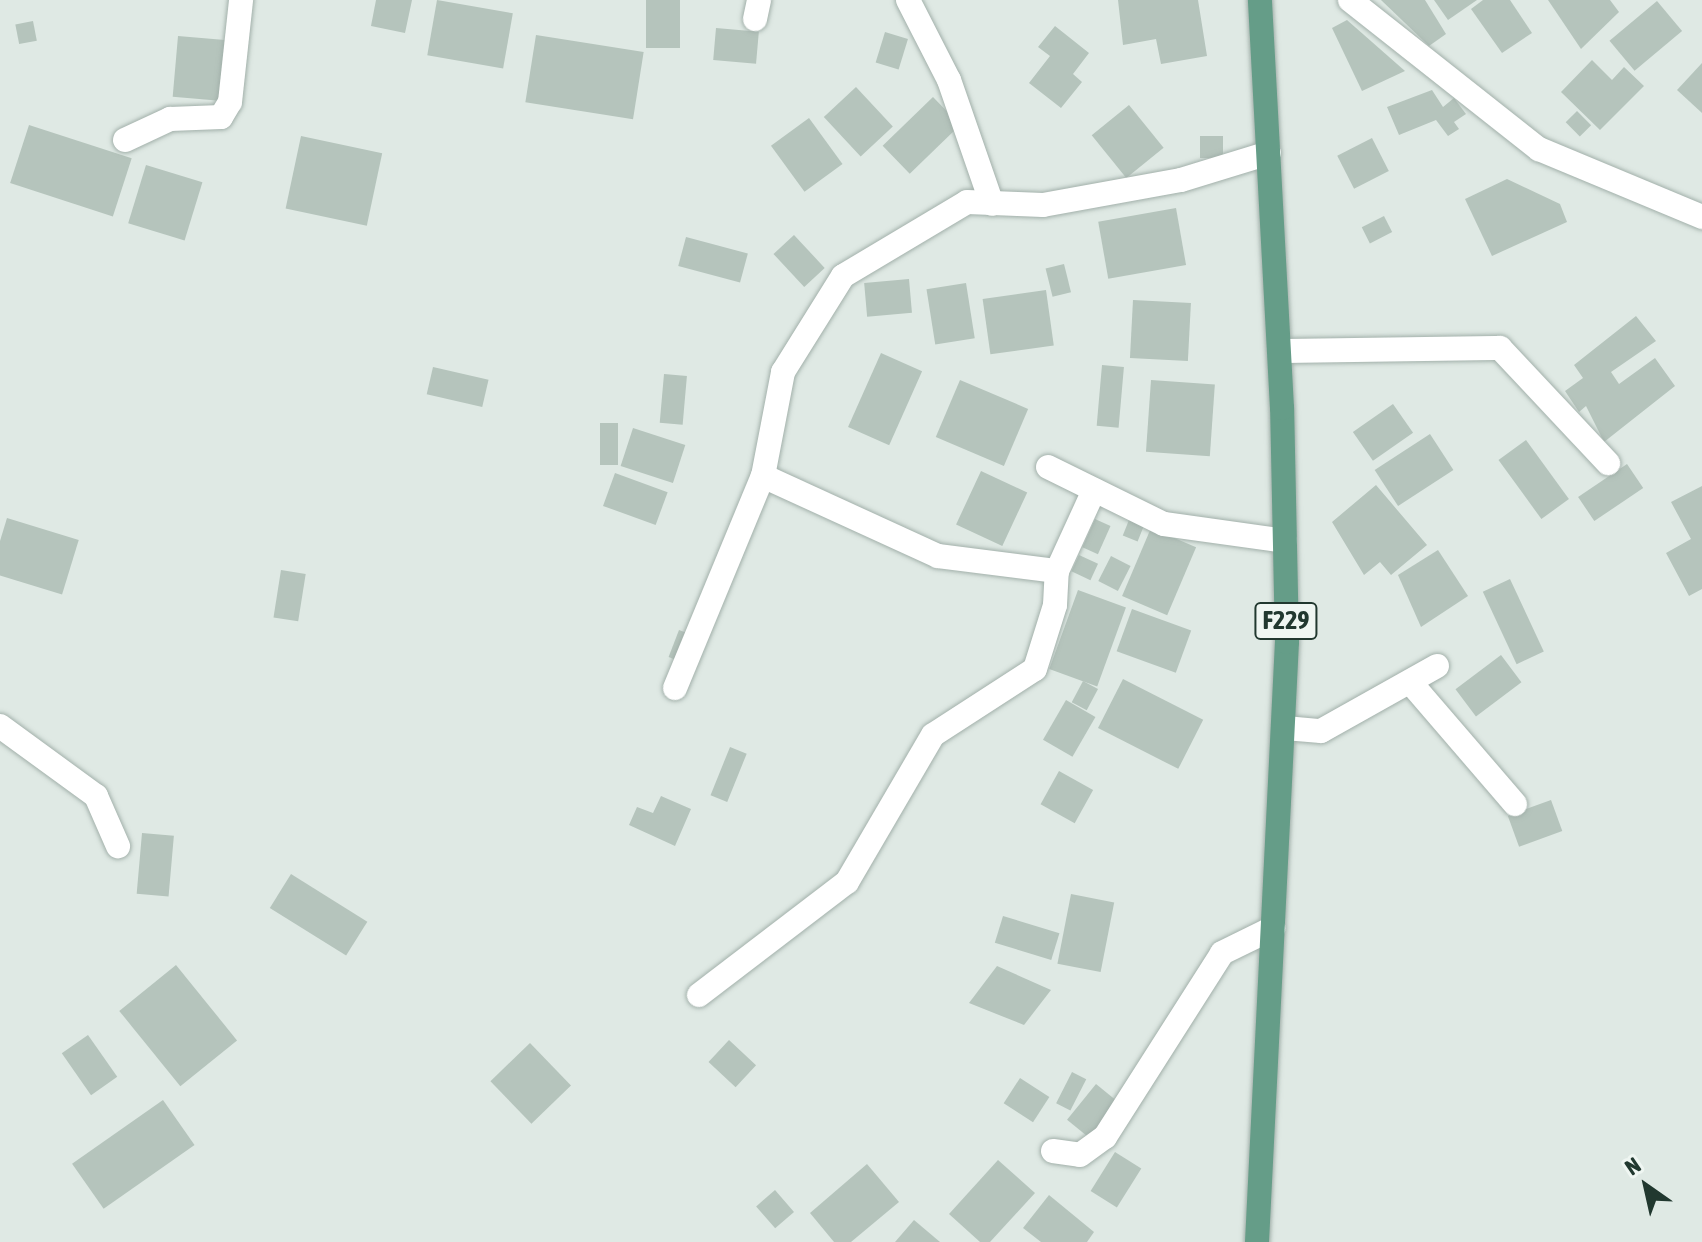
<!DOCTYPE html>
<html>
<head>
<meta charset="utf-8">
<style>
	body { margin:0 }
	#map { position:relative; width:1702px; height:1242px; overflow:hidden; background:#dfe9e4; font-family:"Asap Condensed",sans-serif }
	div>[style] { position:absolute }
	.building>* { inset:0; background:#b5c4bc; transform-origin:0 0 }
	.roads { filter:drop-shadow(0 0 2px #a2b0aa) drop-shadow(0 0 2px #a2b0aa) }
	.minor>* { height:24px; margin:-12px; padding:0 12px; transform-origin:12px; border-radius:12px; background:#fff }
	.primary>* { height:24px; margin:-12px; padding:0 12px; transform-origin:12px; border-radius:12px; background:#659d88 }
	span { translate:-50% -50%; white-space:nowrap; text-align:center; line-height:1.15; -webkit-text-stroke:8px #eff6f2; paint-order:stroke }
	.shield-label span { padding:2px 6px; background:#eff6f2; border:2px solid; border-radius:6px; -webkit-text-stroke-width:0 }
	.shield-label { font-size:26px; color:#21382f; font-weight:700 }
	.north { position:absolute; left:1606px; top:1146px; width:80px; height:80px; -webkit-text-stroke:6px #eff6f2; paint-order:stroke; rotate:326deg; font-size:22px; font-weight:700; line-height:32px; text-align:center; color:#21382f }
	.north::after { content:''; display:block; margin:auto; width:28px; height:36px; background:#21382f; clip-path:polygon(50% 0,100% 100%,50% 72%,0 100%) }
</style>
</head>
<body>
<div id="map">
	<div class="building">
		<i style="clip-path:polygon(376px 0,412px 0,405px 33px,371px 26px)"></i>
		<i style="left:437px;top:0;width:77px;height:56px;rotate:10deg"></i>
		<i style="left:646px;top:0;width:34px;height:48px"></i>
		<i style="clip-path:polygon(1118px 0,1198px 0,1207px 56px,1161px 64px,1156px 39px,1123px 45px)"></i>
		<i style="clip-path:polygon(1381px 0,1425px 0,1446px 34px,1429px 46px)"></i>
		<i style="clip-path:polygon(1434px 0,1477px 0,1448px 20px)"></i>
		<i style="clip-path:polygon(1483px 0,1510px 0,1532px 33px,1502px 53px,1471px 9px)"></i>
		<i style="clip-path:polygon(1548px 0,1610px 0,1619px 12px,1581px 49px)"></i>
		<i style="left:1657px;top:1px;width:39px;height:62px;rotate:50deg"></i>
		<i style="clip-path:polygon(1347px 20px,1405px 71px,1362px 91px,1332px 28px)"></i>
		<i style="left:33px;top:21px;width:20px;height:18px;rotate:79deg"></i>
		<i style="clip-path:polygon(1055px 26px,1089px 53px,1073px 74px,1082px 82px,1061px 108px,1029px 83px,1050px 56px,1038px 47px)"></i>
		<i style="left:716px;top:28px;width:43px;height:32px;rotate:5deg"></i>
		<i style="left:885px;top:32px;width:24px;height:32px;rotate:17deg"></i>
		<i style="left:536px;top:35px;width:109px;height:68px;rotate:9deg"></i>
		<i style="left:178px;top:36px;width:47px;height:61px;rotate:5deg"></i>
		<i style="clip-path:polygon(1592px 60px,1612px 80px,1624px 67px,1644px 86px,1600px 130px,1561px 92px)"></i>
		<i style="clip-path:polygon(1702px 63px,1702px 113px,1677px 90px)"></i>
		<i style="left:856px;top:87px;width:54px;height:44px;rotate:47deg"></i>
		<i style="clip-path:polygon(1432px 90px,1443px 107px,1454px 98px,1466px 114px,1454px 122px,1459px 129px,1448px 136px,1436px 120px,1399px 135px,1387px 107px)"></i>
		<i style="left:933px;top:97px;width:39px;height:70px;rotate:46deg"></i>
		<i style="left:1129px;top:105px;width:55px;height:48px;rotate:51deg"></i>
		<i style="left:1577px;top:111px;width:20px;height:16px;rotate:45deg"></i>
		<i style="left:809px;top:118px;width:57px;height:47px;rotate:54deg"></i>
		<i style="left:29px;top:125px;width:108px;height:61px;rotate:18deg"></i>
		<i style="left:301px;top:136px;width:83px;height:74px;rotate:12deg"></i>
		<i style="left:1200px;top:136px;width:23px;height:22px"></i>
		<i style="left:1372px;top:138px;width:37px;height:39px;rotate:63deg"></i>
		<i style="left:146px;top:165px;width:59px;height:61px;rotate:17deg"></i>
		<i style="clip-path:polygon(1507px 179px,1560px 204px,1567px 222px,1492px 256px,1465px 199px)"></i>
		<i style="left:1176px;top:208px;width:58px;height:79px;rotate:80deg"></i>
		<i style="left:1384px;top:216px;width:18px;height:25px;rotate:63deg"></i>
		<i style="left:794px;top:235px;width:45px;height:28px;rotate:47deg"></i>
		<i style="left:686px;top:237px;width:64px;height:30px;rotate:15deg"></i>
		<i style="left:1064px;top:264px;width:29px;height:19px;rotate:76deg"></i>
		<i style="left:909px;top:279px;width:34px;height:45px;rotate:85deg"></i>
		<i style="left:966px;top:283px;width:56px;height:40px;rotate:81deg"></i>
		<i style="left:1046px;top:290px;width:56px;height:64px;rotate:82deg"></i>
		<i style="left:1133px;top:300px;width:58px;height:58px;rotate:3deg"></i>
		<i style="clip-path:polygon(1636px 316px,1656px 341px,1611px 372px,1619px 384px,1655px 358px,1675px 386px,1604px 442px,1586px 406px,1579px 412px,1565px 391px,1583px 378px,1574px 365px)"></i>
		<i style="left:881px;top:353px;width:45px;height:81px;rotate:24deg"></i>
		<i style="left:1102px;top:365px;width:22px;height:61px;rotate:5deg"></i>
		<i style="left:433px;top:367px;width:57px;height:28px;rotate:13deg"></i>
		<i style="left:664px;top:374px;width:23px;height:49px;rotate:5deg"></i>
		<i style="left:960px;top:380px;width:74px;height:62px;rotate:23deg"></i>
		<i style="left:1151px;top:380px;width:64px;height:72px;rotate:4deg"></i>
		<i style="left:1393px;top:404px;width:35px;height:49px;rotate:55deg"></i>
		<i style="left:600px;top:423px;width:18px;height:42px"></i>
		<i style="left:633px;top:428px;width:55px;height:40px;rotate:18deg"></i>
		<i style="left:1430px;top:434px;width:43px;height:66px;rotate:57deg"></i>
		<i style="left:1526px;top:440px;width:73px;height:34px;rotate:54deg"></i>
		<i style="left:1627px;top:464px;width:29px;height:59px;rotate:56deg"></i>
		<i style="left:981px;top:471px;width:51px;height:59px;rotate:25deg"></i>
		<i style="left:615px;top:473px;width:56px;height:35px;rotate:20deg"></i>
		<i style="clip-path:polygon(1376px 485px,1427px 545px,1391px 575px,1380px 562px,1364px 575px,1332px 522px)"></i>
		<i style="clip-path:polygon(1702px 486px,1702px 589px,1689px 596px,1666px 553px,1691px 539px,1671px 502px)"></i>
		<i style="left:1131px;top:515px;width:16px;height:22px;rotate:22deg"></i>
		<i style="left:7px;top:518px;width:75px;height:57px;rotate:17deg"></i>
		<i style="left:1095px;top:519px;width:17px;height:31px;rotate:24deg"></i>
		<i style="left:1151px;top:528px;width:49px;height:74px;rotate:23deg"></i>
		<i style="clip-path:polygon(1438px 550px,1468px 596px,1421px 627px,1398px 575px)"></i>
		<i style="left:1079px;top:555px;width:21px;height:18px;rotate:25deg"></i>
		<i style="left:1111px;top:556px;width:22px;height:28px;rotate:27deg"></i>
		<i style="left:281px;top:570px;width:25px;height:48px;rotate:9deg"></i>
		<i style="left:1510px;top:579px;width:80px;height:30px;rotate:65deg"></i>
		<i style="left:1078px;top:590px;width:51px;height:84px;rotate:20deg"></i>
		<i style="left:1132px;top:609px;width:63px;height:45px;rotate:20deg"></i>
		<i style="left:679px;top:630px;width:17px;height:29px;rotate:21deg"></i>
		<i style="left:1501px;top:655px;width:34px;height:57px;rotate:53deg"></i>
		<i style="left:1123px;top:679px;width:90px;height:55px;rotate:27deg"></i>
		<i style="left:1083px;top:681px;width:17px;height:24px;rotate:28deg"></i>
		<i style="left:1066px;top:700px;width:34px;height:46px;rotate:30deg"></i>
		<i style="left:730px;top:747px;width:18px;height:52px;rotate:22deg"></i>
		<i style="left:1059px;top:771px;width:39px;height:38px;rotate:29deg"></i>
		<i style="clip-path:polygon(661px 796px,691px 809px,675px 846px,629px 825px,637px 807px,653px 813px)"></i>
		<i style="left:1551px;top:800px;width:33px;height:46px;rotate:70deg"></i>
		<i style="left:142px;top:833px;width:32px;height:61px;rotate:5deg"></i>
		<i style="left:291px;top:874px;width:90px;height:40px;rotate:32deg"></i>
		<i style="left:1071px;top:894px;width:44px;height:71px;rotate:11deg"></i>
		<i style="left:1003px;top:916px;width:59px;height:28px;rotate:17deg"></i>
		<i style="left:176px;top:965px;width:97px;height:73px;rotate:51deg"></i>
		<i style="clip-path:polygon(997px 966px,1051px 990px,1024px 1025px,969px 1003px)"></i>
		<i style="left:88px;top:1035px;width:51px;height:32px;rotate:55deg"></i>
		<i style="left:729px;top:1040px;width:37px;height:30px;rotate:43deg"></i>
		<i style="left:530px;top:1043px;width:59px;height:55px;rotate:46deg"></i>
		<i style="left:1072px;top:1072px;width:16px;height:35px;rotate:27deg"></i>
		<i style="left:1020px;top:1078px;width:35px;height:30px;rotate:33deg"></i>
		<i style="left:1096px;top:1084px;width:32px;height:46px;rotate:39deg"></i>
		<i style="left:163px;top:1100px;width:55px;height:111px;rotate:55deg"></i>
		<i style="left:1115px;top:1152px;width:31px;height:46px;rotate:32deg"></i>
		<i style="clip-path:polygon(998px 1160px,1035px 1193px,990px 1242px,980px 1242px,949px 1214px)"></i>
		<i style="clip-path:polygon(867px 1164px,899px 1202px,851px 1242px,834px 1242px,810px 1213px)"></i>
		<i style="left:775px;top:1190px;width:29px;height:25px;rotate:49deg"></i>
		<i style="clip-path:polygon(1049px 1195px,1094px 1232px,1087px 1242px,1041px 1242px,1023px 1228px)"></i>
		<i style="clip-path:polygon(914px 1220px,940px 1242px,895px 1242px)"></i>
	</div>
	<div class="roads">
		<div class="minor">
			<i style="left:908px;top:0;width:90px;rotate:62.9deg"></i>
			<i style="left:949px;top:80px;width:131px;rotate:70.9deg"></i>
			<i style="left:1350px;top:0;width:241px;rotate:38.3deg"></i>
			<i style="left:1539px;top:149px;width:177px;rotate:22.6deg"></i>
			<i style="left:755px;top:19px;width:19px;rotate:-78deg"></i>
			<i style="left:125px;top:140px;width:50px;rotate:-25deg"></i>
			<i style="left:170px;top:119px;width:51px;rotate:-2.2deg"></i>
			<i style="left:221px;top:117px;width:17px;rotate:-59deg"></i>
			<i style="left:230px;top:102px;width:103px;rotate:-83.8deg"></i>
			<i style="left:1279px;top:351px;width:221px;rotate:-0.8deg"></i>
			<i style="left:1500px;top:348px;width:158px;rotate:46.8deg"></i>
			<i style="left:1048px;top:467px;width:129px;rotate:26.2deg"></i>
			<i style="left:1164px;top:524px;width:122px;rotate:8deg"></i>
			<i style="left:763px;top:476px;width:192px;rotate:24.6deg"></i>
			<i style="left:938px;top:556px;width:120px;rotate:7.2deg"></i>
			<i style="left:1410px;top:682px;width:161px;rotate:49.3deg"></i>
			<i style="left:675px;top:688px;width:230px;rotate:-67.5deg"></i>
			<i style="left:763px;top:476px;width:106px;rotate:-79.1deg"></i>
			<i style="left:783px;top:372px;width:113px;rotate:-58deg"></i>
			<i style="left:843px;top:276px;width:144px;rotate:-30.8deg"></i>
			<i style="left:967px;top:202px;width:76px;rotate:2.3deg"></i>
			<i style="left:1043px;top:205px;width:140px;rotate:-10.3deg"></i>
			<i style="left:1181px;top:180px;width:92px;rotate:-17.1deg"></i>
			<i style="left:0;top:726px;width:119px;rotate:36.1deg"></i>
			<i style="left:96px;top:796px;width:55px;rotate:66.3deg"></i>
			<i style="left:1285px;top:728px;width:36px;rotate:5deg"></i>
			<i style="left:1321px;top:731px;width:133px;rotate:-29.3deg"></i>
			<i style="left:699px;top:995px;width:186px;rotate:-37.4deg"></i>
			<i style="left:847px;top:882px;width:170px;rotate:-59.7deg"></i>
			<i style="left:933px;top:735px;width:121px;rotate:-32.9deg"></i>
			<i style="left:1035px;top:669px;width:67px;rotate:-72.6deg"></i>
			<i style="left:1055px;top:605px;width:34px;rotate:-87deg"></i>
			<i style="left:1057px;top:571px;width:89px;rotate:-65.4deg"></i>
			<i style="left:1053px;top:1151px;width:27px;rotate:8deg"></i>
			<i style="left:1080px;top:1155px;width:31px;rotate:-36deg"></i>
			<i style="left:1105px;top:1137px;width:218px;rotate:-57.5deg"></i>
			<i style="left:1222px;top:953px;width:57px;rotate:-26.1deg"></i>
		</div>
		<div class="primary">
			<i style="left:1257px;top:1242px;width:601px;rotate:-87.14deg"></i>
			<i style="left:1287px;top:642px;width:234px;rotate:-91.2deg"></i>
			<i style="left:1282px;top:408px;width:409px;rotate:-93.1deg"></i>
		</div>
	</div>
	<div class="shield-label">
		<span style="left:1286px;top:621px">F229</span>
	</div>
	<div class="north">N</div>
</div>
</body>
</html>
